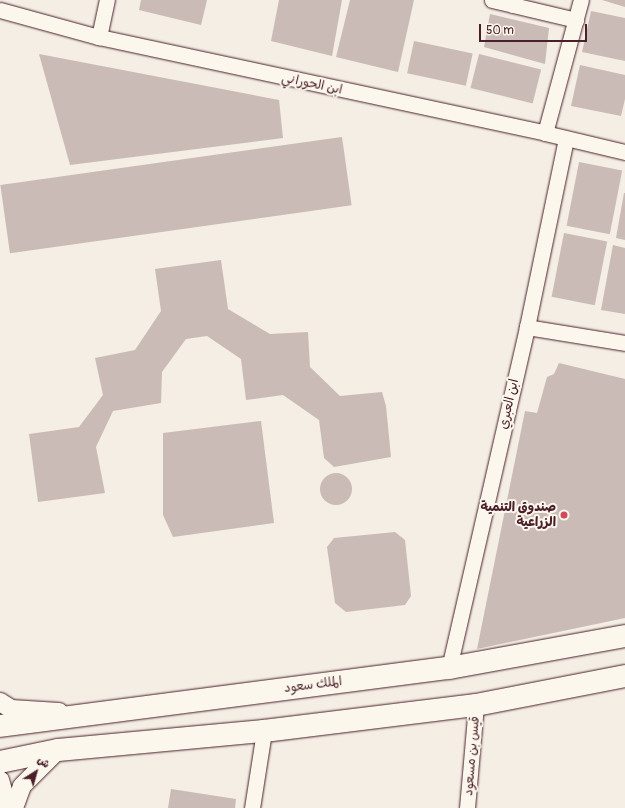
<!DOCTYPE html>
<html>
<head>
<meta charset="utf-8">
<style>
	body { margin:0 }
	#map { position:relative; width:625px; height:808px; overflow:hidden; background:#f4eee4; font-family:Pangolin,"Playpen Sans Arabic",sans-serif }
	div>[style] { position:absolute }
	.building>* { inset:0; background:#cabbb6; transform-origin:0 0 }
	.round { border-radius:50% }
	.roads { filter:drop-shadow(0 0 1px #4a1f2b) drop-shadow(0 0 1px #4a1f2b) }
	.minor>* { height:15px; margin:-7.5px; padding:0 7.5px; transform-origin:7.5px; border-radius:7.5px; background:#fbf7ec }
	.tertiary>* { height:18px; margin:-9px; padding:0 9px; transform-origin:9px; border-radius:9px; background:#fbf7ec }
	.primary>* { height:22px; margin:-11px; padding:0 11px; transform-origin:11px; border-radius:11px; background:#fbf7ec }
	.dots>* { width:11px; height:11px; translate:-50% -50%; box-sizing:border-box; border:2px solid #fbf7ec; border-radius:50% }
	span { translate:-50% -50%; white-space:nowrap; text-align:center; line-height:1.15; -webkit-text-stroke:4px #fbf7ec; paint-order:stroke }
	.street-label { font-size:13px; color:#4a1f2b }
	.poi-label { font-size:13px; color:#4a1f2b; font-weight:700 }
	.right { translate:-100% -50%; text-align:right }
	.north { position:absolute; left:16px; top:752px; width:40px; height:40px; -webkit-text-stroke:3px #fbf7ec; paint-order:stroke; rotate:37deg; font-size:11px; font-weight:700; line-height:16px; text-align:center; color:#4a1f2b }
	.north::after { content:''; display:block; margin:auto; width:14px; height:18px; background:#4a1f2b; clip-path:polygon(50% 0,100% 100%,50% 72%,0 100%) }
	.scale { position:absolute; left:479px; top:24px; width:108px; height:18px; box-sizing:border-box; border:2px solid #4a1f2b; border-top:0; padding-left:5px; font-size:12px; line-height:14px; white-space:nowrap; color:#4a1f2b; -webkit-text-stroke:3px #fbf7ec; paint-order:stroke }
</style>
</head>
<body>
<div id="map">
	<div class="building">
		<i style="clip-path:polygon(141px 0,207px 0,201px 25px,139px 10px)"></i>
		<i style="clip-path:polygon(279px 0,342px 0,332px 56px,271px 41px)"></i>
		<i style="clip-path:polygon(350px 0,414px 0,398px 72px,336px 57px)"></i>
		<i style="clip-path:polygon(602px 0,625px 0,625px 7px)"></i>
		<i style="clip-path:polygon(591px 11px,625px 18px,625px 61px,582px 52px)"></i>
		<i style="clip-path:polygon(490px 14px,549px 28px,545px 64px,484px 47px)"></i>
		<i style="left:414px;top:41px;width:60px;height:33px;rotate:12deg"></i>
		<i style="clip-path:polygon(39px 54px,279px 100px,283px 138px,70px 165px)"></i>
		<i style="left:479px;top:54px;width:64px;height:35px;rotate:14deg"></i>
		<i style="clip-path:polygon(580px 65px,625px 75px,625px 99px,621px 116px,571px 106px)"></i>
		<i style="left:342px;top:137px;width:69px;height:345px;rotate:82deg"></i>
		<i style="left:579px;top:162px;width:44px;height:65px;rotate:11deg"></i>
		<i style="clip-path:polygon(624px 193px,625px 193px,625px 240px,616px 238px)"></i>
		<i style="left:564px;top:233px;width:44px;height:65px;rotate:11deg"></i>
		<i style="clip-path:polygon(613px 245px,625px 248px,625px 314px,601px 310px)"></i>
		<i style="clip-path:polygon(221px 260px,228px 309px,270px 334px,308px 332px,310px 367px,340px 396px,382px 392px,386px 406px,391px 457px,334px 467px,324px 458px,319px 420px,283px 395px,246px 400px,241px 359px,207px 336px,186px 339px,162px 372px,161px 403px,113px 411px,96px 447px,105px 493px,38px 502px,29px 434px,79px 427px,103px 395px,95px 358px,135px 350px,161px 311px,155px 269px)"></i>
		<i style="clip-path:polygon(559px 363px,625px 379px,625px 618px,477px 649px,525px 411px,537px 413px,547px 377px,554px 374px)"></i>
		<i style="clip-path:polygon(261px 421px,274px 523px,173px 537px,163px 515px,163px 433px)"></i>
		<i class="round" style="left:320px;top:473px;width:32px;height:32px"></i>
		<i style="clip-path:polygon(395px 532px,405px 540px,411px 596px,405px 605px,346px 612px,335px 603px,327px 547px,334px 538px)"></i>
		<i style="clip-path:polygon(171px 789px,236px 799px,235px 808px,168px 808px)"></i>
	</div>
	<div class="roads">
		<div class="minor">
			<i style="left:492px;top:0;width:22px;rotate:13deg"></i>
			<i style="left:513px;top:5px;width:5px;rotate:-79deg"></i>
			<i style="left:513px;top:5px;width:65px;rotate:13.4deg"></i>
			<i style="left:0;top:10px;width:103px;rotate:15.3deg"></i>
			<i style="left:99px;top:37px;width:456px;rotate:12.1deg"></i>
			<i style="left:545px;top:133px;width:82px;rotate:13.4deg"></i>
			<i style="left:99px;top:37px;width:38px;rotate:-78deg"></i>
			<i style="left:545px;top:133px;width:138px;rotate:-74.9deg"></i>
			<i style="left:527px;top:327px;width:99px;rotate:9.3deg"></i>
			<i style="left:449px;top:668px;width:350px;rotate:-77.1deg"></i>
			<i style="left:527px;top:327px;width:192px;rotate:-78.3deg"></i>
			<i style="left:252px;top:808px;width:78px;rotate:-81.1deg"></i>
			<i style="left:467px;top:808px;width:103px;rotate:-85deg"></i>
		</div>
		<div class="tertiary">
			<i style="left:0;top:702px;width:13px;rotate:32deg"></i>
			<i style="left:11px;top:709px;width:48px;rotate:3.6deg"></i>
			<i style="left:0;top:780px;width:29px;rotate:74deg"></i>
			<i style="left:14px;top:808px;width:23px;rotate:-70deg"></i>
			<i style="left:22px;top:786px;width:51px;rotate:-45deg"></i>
		</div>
		<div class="primary">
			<i style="left:0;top:726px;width:453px;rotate:-7.4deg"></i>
			<i style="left:449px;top:668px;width:179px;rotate:-10.3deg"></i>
			<i style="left:0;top:762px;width:59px;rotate:-11.7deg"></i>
			<i style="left:58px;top:750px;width:207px;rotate:-5.3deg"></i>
			<i style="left:264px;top:731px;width:214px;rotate:-7deg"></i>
			<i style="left:476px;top:705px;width:152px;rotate:-11deg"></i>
		</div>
	</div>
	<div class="dots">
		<i style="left:564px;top:515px;background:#d1495b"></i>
	</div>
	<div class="street-label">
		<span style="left:312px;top:84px;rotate:12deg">ابن الحوراني</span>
		<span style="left:509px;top:404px;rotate:-77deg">ابن العبري</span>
		<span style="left:313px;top:685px;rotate:-7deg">الملك سعود</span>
		<span style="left:472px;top:756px;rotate:-85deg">قيس بن مسعود</span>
	</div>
	<div class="poi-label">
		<span class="right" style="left:556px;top:515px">صندوق التنمية<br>الزراعية</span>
	</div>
	<div class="north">ش</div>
	<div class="scale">50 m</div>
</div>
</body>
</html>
